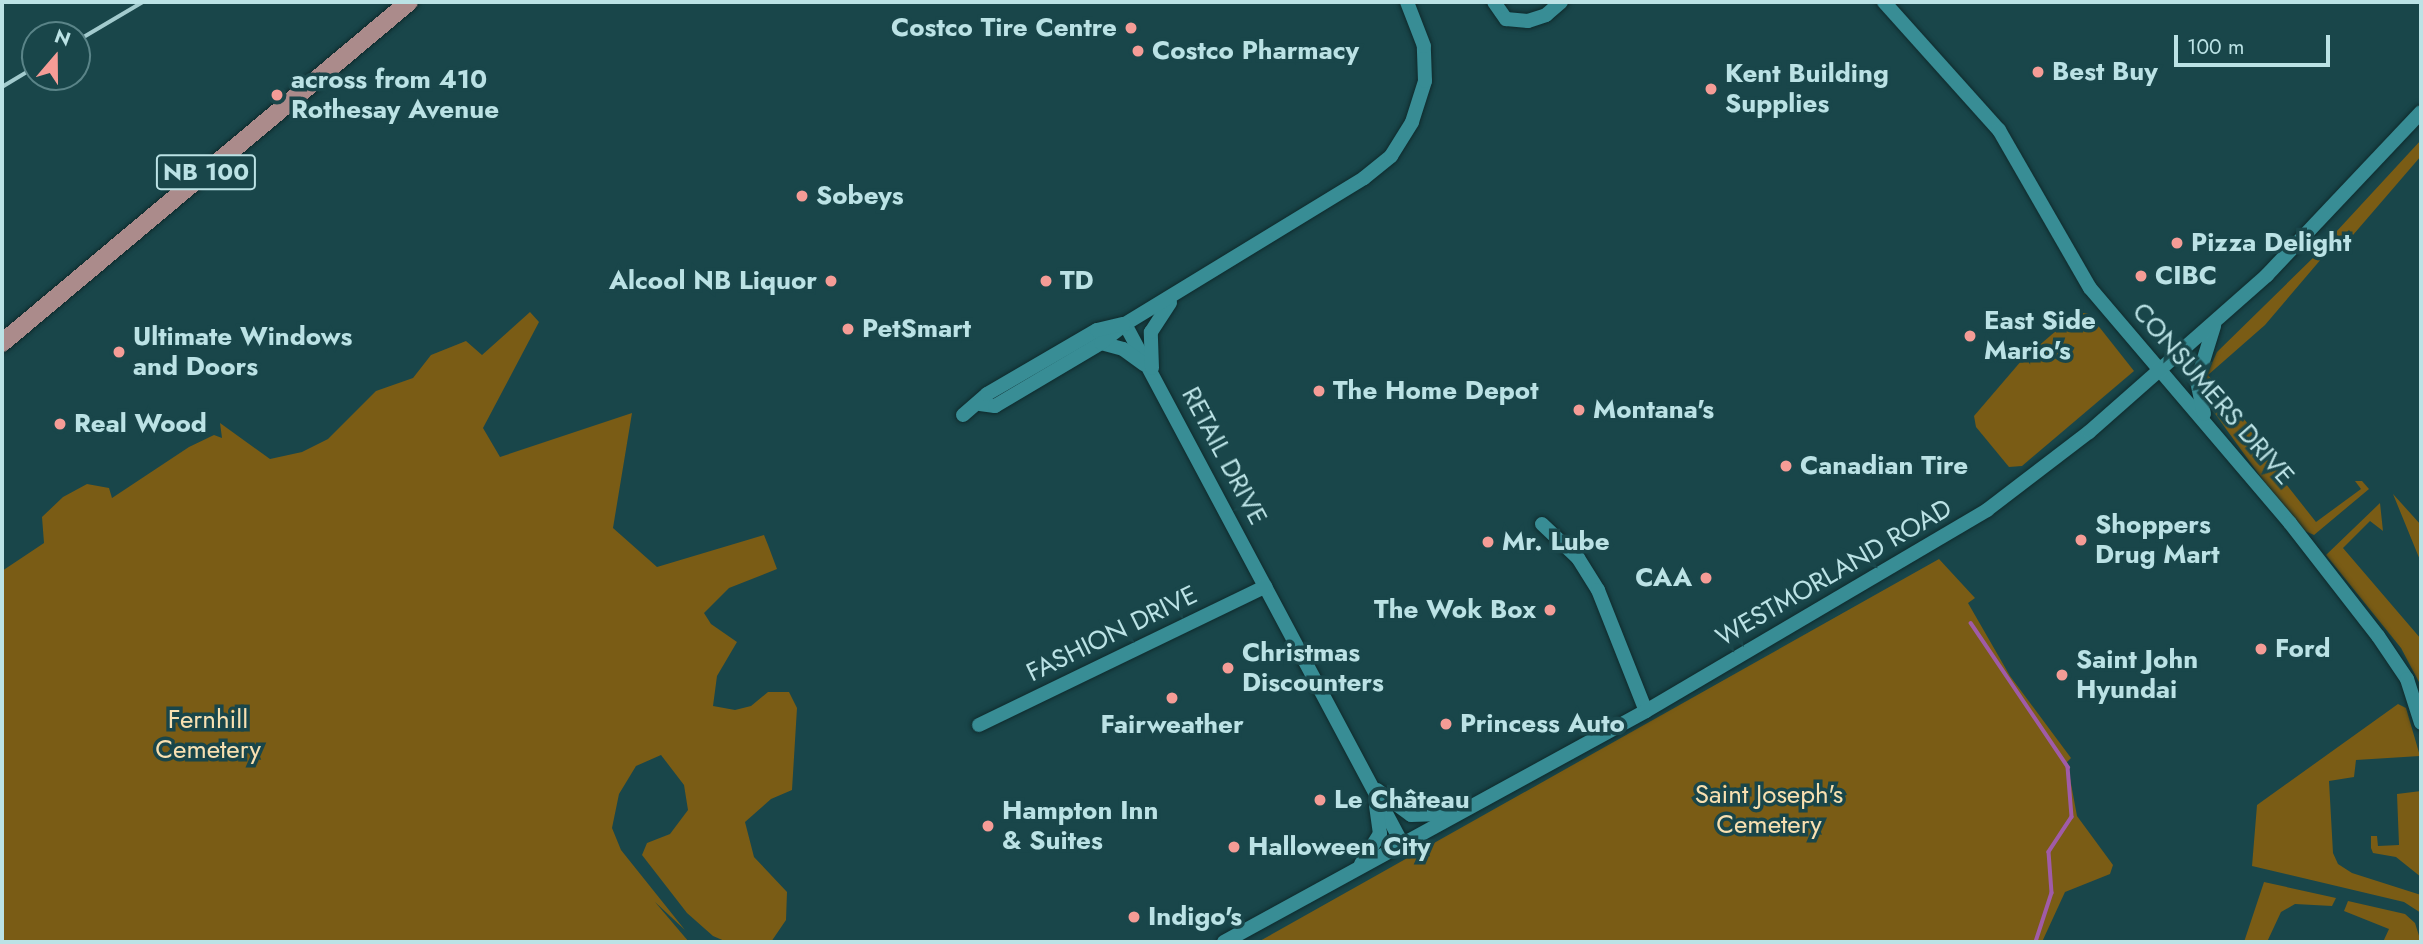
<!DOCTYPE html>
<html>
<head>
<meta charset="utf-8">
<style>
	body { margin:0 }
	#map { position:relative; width:2423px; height:944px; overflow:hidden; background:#19464a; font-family:Jost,sans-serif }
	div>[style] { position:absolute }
	.green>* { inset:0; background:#7a5c15 }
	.stream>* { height:3.5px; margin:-1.75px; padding:0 1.75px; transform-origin:1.75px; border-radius:1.75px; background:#a05ba7 }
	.roads { filter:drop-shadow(0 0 2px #0f2a2c) drop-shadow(0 0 2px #0f2a2c) }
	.minor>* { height:14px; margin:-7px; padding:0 7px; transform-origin:7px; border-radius:7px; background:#388d95 }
	.major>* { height:18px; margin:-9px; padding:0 9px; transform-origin:9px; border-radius:9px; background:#ab8b8b }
	.rail>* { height:3.5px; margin:-1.75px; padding:0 1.75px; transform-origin:1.75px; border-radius:1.75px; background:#a3cbce }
	.dots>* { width:19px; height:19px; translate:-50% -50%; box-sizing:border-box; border:4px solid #19464a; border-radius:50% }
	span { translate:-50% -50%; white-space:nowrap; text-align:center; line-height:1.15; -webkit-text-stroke:7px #19464a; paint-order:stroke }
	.shield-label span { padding:2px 5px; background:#19464a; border:2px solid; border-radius:5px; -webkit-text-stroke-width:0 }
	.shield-label { font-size:24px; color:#bbe2e5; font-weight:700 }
	.poi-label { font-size:26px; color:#bbe2e5; font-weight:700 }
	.right { translate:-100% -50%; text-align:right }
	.left { translate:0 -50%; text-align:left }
	.street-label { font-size:26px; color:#bbe2e5 }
	.park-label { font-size:26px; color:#f8e0b1 }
	.frame { position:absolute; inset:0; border:4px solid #bbe2e5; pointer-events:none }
	.north { position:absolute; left:21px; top:21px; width:70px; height:70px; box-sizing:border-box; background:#19464a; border:2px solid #5a8488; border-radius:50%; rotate:20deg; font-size:19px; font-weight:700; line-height:28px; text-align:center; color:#bbe2e5 }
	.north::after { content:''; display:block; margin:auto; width:24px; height:32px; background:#f59c96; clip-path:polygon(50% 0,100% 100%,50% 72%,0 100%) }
	.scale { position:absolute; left:2174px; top:35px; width:156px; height:32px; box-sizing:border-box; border:4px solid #bbe2e5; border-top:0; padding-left:9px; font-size:21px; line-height:24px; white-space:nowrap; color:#bbe2e5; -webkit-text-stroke:5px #19464a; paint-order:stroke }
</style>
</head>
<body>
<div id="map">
	<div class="green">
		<i style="clip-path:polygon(2421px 140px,2421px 156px,2353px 235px,2349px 230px,2339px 240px,2336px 232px)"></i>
		<i style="clip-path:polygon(2318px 253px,2322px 258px,2265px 325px,2208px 375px,2284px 468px,2278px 474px,2316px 522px,2361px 489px,2355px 481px,2362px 481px,2369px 489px,2314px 535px,2305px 531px,2273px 494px,2208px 404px,2203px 383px,2217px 352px)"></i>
		<i style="clip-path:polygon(530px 312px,539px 322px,483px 428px,500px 457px,632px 413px,613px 528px,657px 567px,764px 535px,768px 545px,777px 569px,729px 588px,704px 613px,711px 624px,737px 642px,717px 676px,713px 706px,735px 710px,751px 706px,768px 692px,789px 692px,797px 708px,792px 790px,771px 799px,745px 822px,754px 857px,787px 892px,786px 920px,771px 942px,727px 942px,713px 936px,687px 913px,642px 855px,647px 843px,670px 834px,688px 810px,684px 785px,661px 755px,636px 766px,619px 794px,612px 828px,621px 850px,685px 930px,655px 902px,689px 942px,2px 942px,2px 571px,44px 543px,42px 517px,63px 497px,87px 484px,109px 488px,112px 498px,189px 447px,214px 435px,222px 438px,220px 423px,270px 459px,302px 452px,328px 439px,376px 391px,413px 378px,431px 355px,466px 341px,482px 355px)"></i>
		<i style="clip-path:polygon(2078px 312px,2089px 314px,2134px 371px,2022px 466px,2009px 467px,1976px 427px,1974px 416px,2022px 360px)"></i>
		<i style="clip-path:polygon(2393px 494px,2421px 525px,2421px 563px,2420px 560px)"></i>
		<i style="clip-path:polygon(2380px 503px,2383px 531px,2370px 521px,2343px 548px,2421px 639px,2421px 686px,2401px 648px,2326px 555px)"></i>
		<i style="clip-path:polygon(1939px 559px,1975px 598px,1968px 603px,2010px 676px,2071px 758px,2067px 762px,2077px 816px,2113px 865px,2110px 874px,2065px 892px,2042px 942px,1258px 942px)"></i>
		<i style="clip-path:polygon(2398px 704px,2406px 708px,2420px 756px,2356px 760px,2354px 777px,2329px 781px,2333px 853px,2338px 864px,2352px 873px,2421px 895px,2421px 913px,2404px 902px,2252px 866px,2257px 805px)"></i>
		<i style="clip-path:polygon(2421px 791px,2421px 877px,2396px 857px,2373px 853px,2371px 848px,2371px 836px,2377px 836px,2378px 846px,2399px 845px,2397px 794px)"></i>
		<i style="clip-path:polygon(2264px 882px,2336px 898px,2332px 906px,2295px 904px,2281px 912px,2267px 942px,2244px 942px)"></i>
		<i style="clip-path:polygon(2348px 901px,2405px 914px,2415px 923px,2421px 942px,2383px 942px,2389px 929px,2344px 911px)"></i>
	</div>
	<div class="stream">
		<i style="left:1971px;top:623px;width:174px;rotate:56deg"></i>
		<i style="left:2068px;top:767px;width:50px;rotate:85.4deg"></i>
		<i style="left:2072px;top:817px;width:42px;rotate:123.3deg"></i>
		<i style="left:2049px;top:852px;width:41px;rotate:85.8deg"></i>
		<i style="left:2052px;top:893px;width:52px;rotate:108.1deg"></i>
	</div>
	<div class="roads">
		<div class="minor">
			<i style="left:1494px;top:2px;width:21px;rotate:55deg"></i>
			<i style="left:1506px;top:19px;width:22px;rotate:5deg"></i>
			<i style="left:1528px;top:21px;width:19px;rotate:-18deg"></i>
			<i style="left:1546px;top:15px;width:20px;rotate:-41deg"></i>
			<i style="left:1884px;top:2px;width:172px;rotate:48.1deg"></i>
			<i style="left:1999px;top:130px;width:182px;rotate:60.1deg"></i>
			<i style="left:2090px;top:288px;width:309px;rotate:49.6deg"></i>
			<i style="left:2290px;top:523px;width:143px;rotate:52.1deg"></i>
			<i style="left:2378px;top:636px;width:52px;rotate:56deg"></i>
			<i style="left:2407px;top:679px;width:46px;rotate:72.3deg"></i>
			<i style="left:1125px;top:324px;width:591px;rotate:61.92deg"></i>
			<i style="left:1101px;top:343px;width:23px;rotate:15deg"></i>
			<i style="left:1123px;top:349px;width:26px;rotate:36deg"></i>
			<i style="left:1152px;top:368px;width:36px;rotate:-92deg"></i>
			<i style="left:1151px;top:332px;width:35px;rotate:-57deg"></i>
			<i style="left:980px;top:404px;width:15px;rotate:8deg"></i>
			<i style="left:995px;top:406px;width:123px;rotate:-30.7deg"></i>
			<i style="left:1101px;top:343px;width:31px;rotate:-38deg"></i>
			<i style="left:1125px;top:324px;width:280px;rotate:-31.4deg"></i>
			<i style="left:1364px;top:178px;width:35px;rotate:-39deg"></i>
			<i style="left:1391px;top:156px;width:40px;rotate:-58deg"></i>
			<i style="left:1412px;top:122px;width:43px;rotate:-72.4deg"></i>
			<i style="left:1425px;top:81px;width:35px;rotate:-92deg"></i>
			<i style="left:1424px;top:46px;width:47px;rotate:-111.1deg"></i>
			<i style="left:2204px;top:414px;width:34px;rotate:-102deg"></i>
			<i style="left:2197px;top:381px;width:58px;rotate:-72.8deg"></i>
			<i style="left:963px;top:415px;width:32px;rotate:-41deg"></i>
			<i style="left:987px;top:394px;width:127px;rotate:-30.2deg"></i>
			<i style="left:1097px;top:330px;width:27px;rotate:-13deg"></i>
			<i style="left:1542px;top:524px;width:50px;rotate:43.4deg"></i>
			<i style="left:1578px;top:558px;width:38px;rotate:58deg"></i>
			<i style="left:1598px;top:590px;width:130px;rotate:68.4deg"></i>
			<i style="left:979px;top:725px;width:318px;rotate:-25.8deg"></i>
			<i style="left:1377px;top:790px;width:42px;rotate:36.3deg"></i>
			<i style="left:1411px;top:815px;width:38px;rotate:-2deg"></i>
			<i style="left:1361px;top:864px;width:36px;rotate:-58deg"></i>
			<i style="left:1380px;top:834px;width:28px;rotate:-98deg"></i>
			<i style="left:1224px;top:942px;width:481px;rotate:-28.7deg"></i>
			<i style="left:1646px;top:711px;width:396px;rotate:-30.5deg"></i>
			<i style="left:1987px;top:510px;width:128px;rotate:-37.4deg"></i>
			<i style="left:2089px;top:432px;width:237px;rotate:-41.4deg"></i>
			<i style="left:2267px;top:275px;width:224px;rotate:-46.6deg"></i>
		</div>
		<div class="major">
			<i style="left:2px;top:343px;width:531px;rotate:-39.96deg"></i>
		</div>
	</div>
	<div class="rail">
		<i style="left:77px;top:41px;width:77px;rotate:-30.6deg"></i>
		<i style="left:2px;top:87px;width:39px;rotate:-31deg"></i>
	</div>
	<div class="dots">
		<i style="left:1131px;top:28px;background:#f59c96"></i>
		<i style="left:1138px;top:51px;background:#f59c96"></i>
		<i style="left:2038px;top:72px;background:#f59c96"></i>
		<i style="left:1711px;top:89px;background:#f59c96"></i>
		<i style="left:277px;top:95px;background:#f59c96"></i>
		<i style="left:802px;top:196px;background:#f59c96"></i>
		<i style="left:2177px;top:243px;background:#f59c96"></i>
		<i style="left:2141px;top:276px;background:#f59c96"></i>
		<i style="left:831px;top:281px;background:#f59c96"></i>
		<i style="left:1046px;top:281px;background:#f59c96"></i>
		<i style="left:848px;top:329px;background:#f59c96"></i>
		<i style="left:1970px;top:336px;background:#f59c96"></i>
		<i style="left:119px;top:352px;background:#f59c96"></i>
		<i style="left:1319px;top:391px;background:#f59c96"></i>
		<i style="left:1579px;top:410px;background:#f59c96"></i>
		<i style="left:60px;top:424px;background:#f59c96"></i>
		<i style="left:1786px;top:466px;background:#f59c96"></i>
		<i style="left:2081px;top:540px;background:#f59c96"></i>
		<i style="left:1488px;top:542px;background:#f59c96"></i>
		<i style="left:1706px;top:578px;background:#f59c96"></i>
		<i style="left:1550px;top:610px;background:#f59c96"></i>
		<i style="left:2261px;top:649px;background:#f59c96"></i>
		<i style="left:1228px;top:668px;background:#f59c96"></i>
		<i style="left:2062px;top:675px;background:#f59c96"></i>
		<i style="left:1172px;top:698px;background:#f59c96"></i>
		<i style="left:1446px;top:724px;background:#f59c96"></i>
		<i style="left:1320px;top:800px;background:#f59c96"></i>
		<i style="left:988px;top:826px;background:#f59c96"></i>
		<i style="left:1234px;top:847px;background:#f59c96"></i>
		<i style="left:1134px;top:917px;background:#f59c96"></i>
	</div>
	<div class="shield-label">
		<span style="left:206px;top:172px">NB 100</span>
	</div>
	<div class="poi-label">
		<span class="right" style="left:1117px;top:28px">Costco Tire Centre</span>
		<span class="left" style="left:1152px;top:51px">Costco Pharmacy</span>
		<span class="left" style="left:2052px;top:72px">Best Buy</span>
		<span class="left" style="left:1725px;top:89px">Kent Building<br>Supplies</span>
		<span class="left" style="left:291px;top:95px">across from 410<br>Rothesay Avenue</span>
		<span class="left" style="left:816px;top:196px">Sobeys</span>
		<span class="left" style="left:2191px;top:243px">Pizza Delight</span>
		<span class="left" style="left:2155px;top:276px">CIBC</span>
		<span class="right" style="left:817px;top:281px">Alcool NB Liquor</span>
		<span class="left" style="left:1060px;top:281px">TD</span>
		<span class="left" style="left:1984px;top:336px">East Side<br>Mario's</span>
		<span class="left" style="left:862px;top:329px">PetSmart</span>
		<span class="left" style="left:133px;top:352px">Ultimate Windows<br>and Doors</span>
		<span class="left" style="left:1333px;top:391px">The Home Depot</span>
		<span class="left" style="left:1593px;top:410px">Montana's</span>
		<span class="left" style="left:74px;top:424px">Real Wood</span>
		<span class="left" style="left:1800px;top:466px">Canadian Tire</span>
		<span class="left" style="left:2095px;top:540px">Shoppers<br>Drug Mart</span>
		<span class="left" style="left:1502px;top:542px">Mr. Lube</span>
		<span class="right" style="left:1692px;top:578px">CAA</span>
		<span class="right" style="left:1536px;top:610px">The Wok Box</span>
		<span class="left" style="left:2275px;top:649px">Ford</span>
		<span class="left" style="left:1242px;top:668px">Christmas<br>Discounters</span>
		<span class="left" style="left:2076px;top:675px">Saint John<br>Hyundai</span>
		<span class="left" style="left:1460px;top:724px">Princess Auto</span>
		<span style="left:1172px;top:725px">Fairweather</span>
		<span class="left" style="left:1334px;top:800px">Le Château</span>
		<span class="left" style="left:1002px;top:826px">Hampton Inn<br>&amp; Suites</span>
		<span class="left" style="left:1248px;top:847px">Halloween City</span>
		<span class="left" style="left:1148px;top:917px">Indigo's</span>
	</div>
	<div class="street-label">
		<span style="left:2213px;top:394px;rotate:49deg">CONSUMERS DRIVE</span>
		<span style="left:1224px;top:456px;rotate:62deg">RETAIL DRIVE</span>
		<span style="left:1834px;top:573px;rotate:-30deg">WESTMORLAND ROAD</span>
		<span style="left:1112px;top:634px;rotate:-26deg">FASHION DRIVE</span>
	</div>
	<div class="park-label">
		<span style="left:208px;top:735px">Fernhill<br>Cemetery</span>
		<span style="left:1769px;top:810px">Saint Joseph's<br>Cemetery</span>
	</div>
	<div class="frame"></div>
	<div class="north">N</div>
	<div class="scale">100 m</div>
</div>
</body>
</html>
